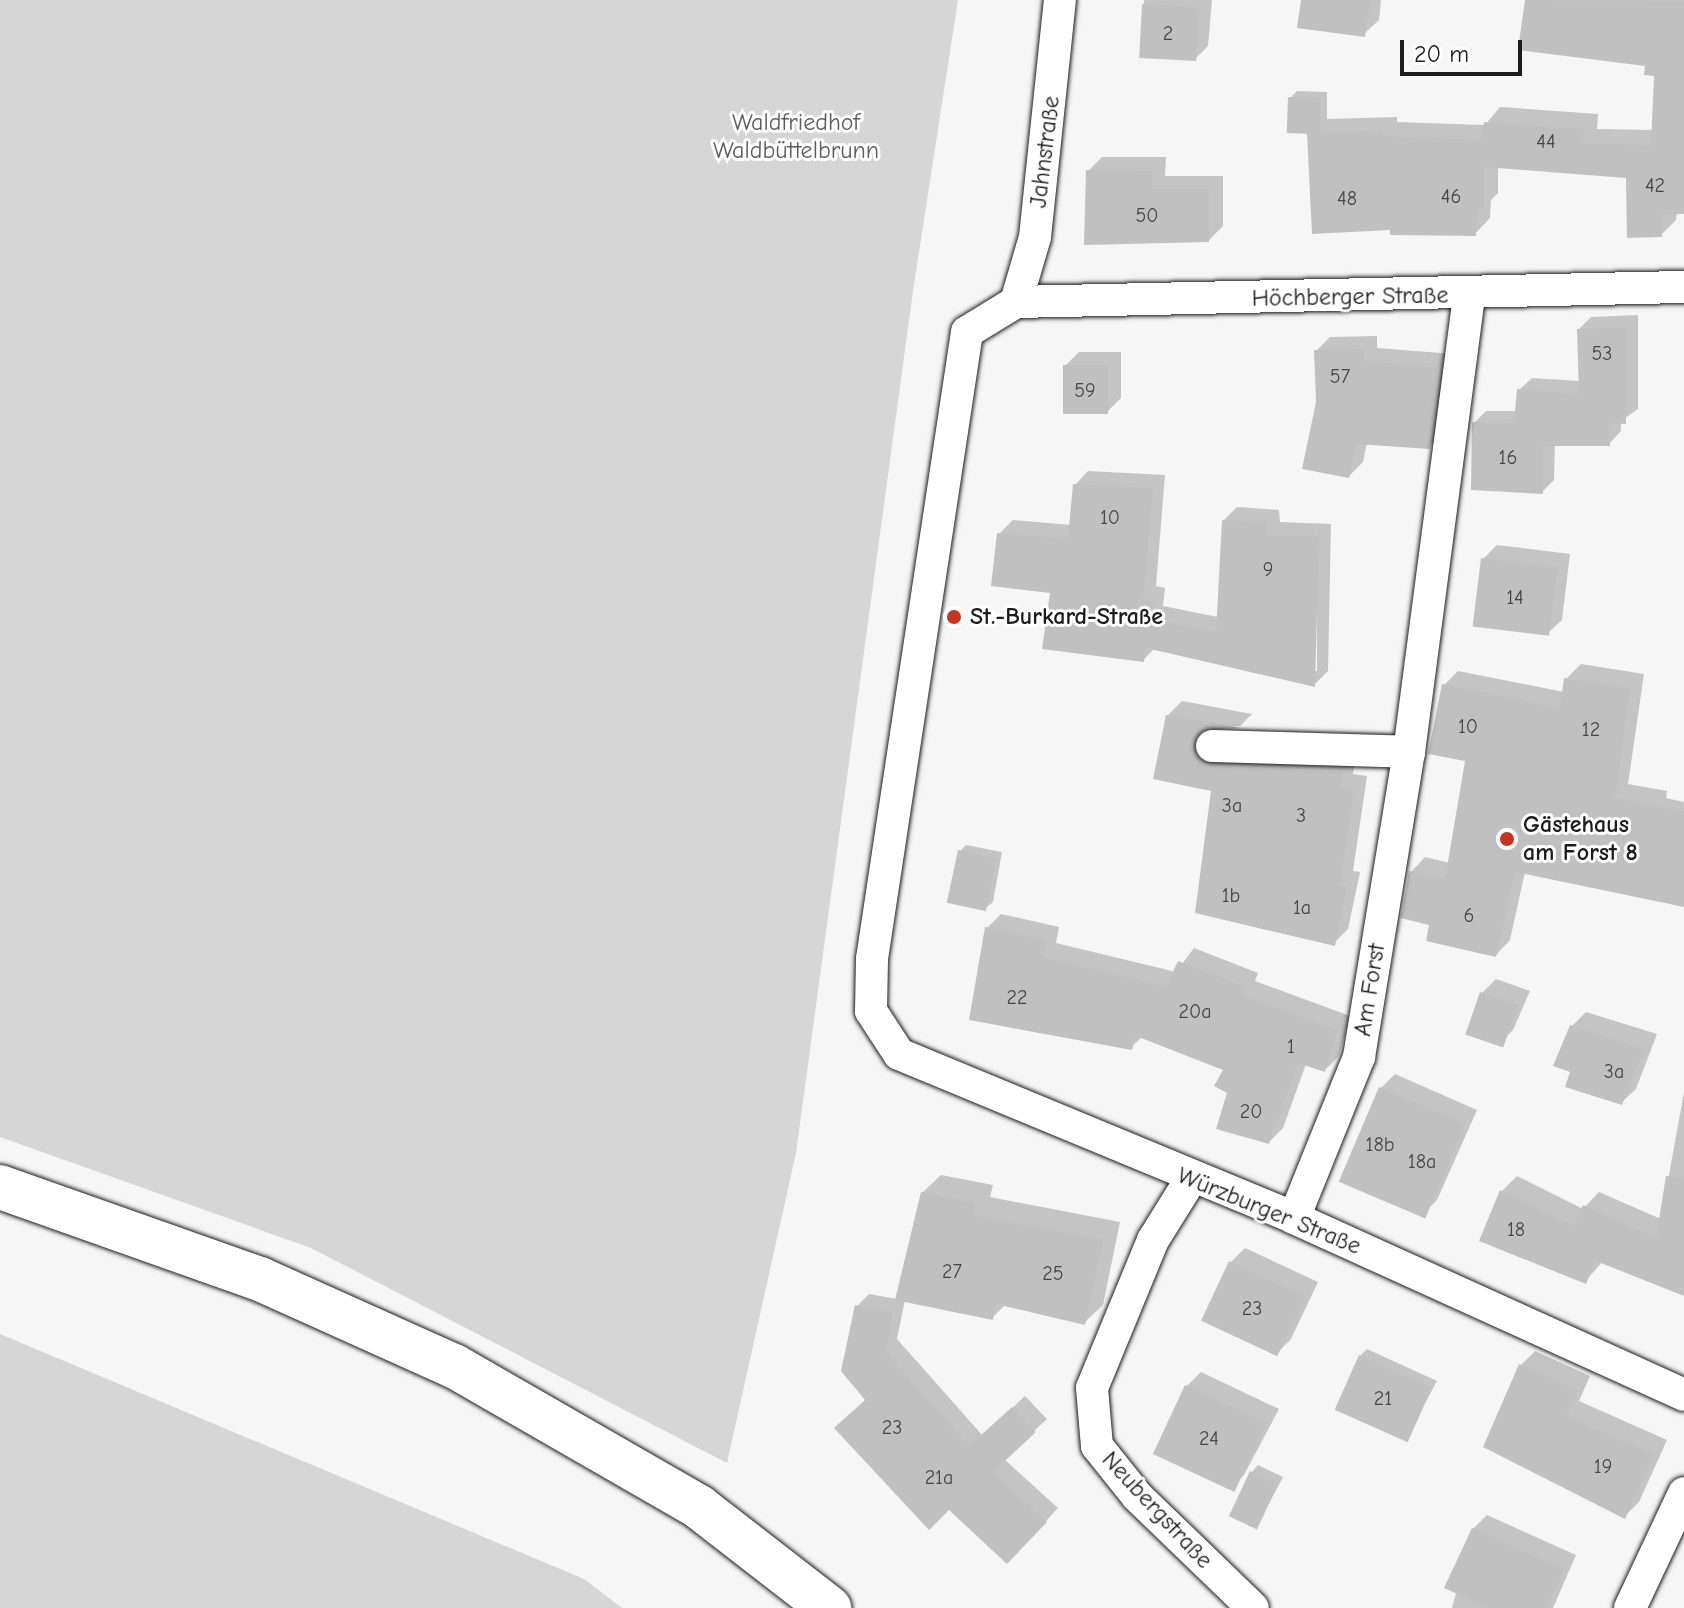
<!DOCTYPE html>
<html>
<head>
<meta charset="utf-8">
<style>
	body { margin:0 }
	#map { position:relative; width:1684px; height:1608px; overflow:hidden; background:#f6f6f6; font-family:"Comic Neue",sans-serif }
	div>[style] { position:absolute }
	.green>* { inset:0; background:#d6d6d6 }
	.shadow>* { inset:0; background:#0003 }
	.building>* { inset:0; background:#c0c0c0; transform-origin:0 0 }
	.roads { filter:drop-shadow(0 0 2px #1c1c1c) drop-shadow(0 0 2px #1c1c1c) }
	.minor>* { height:32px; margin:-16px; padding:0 16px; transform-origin:16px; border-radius:16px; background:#fff }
	.secondary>* { height:44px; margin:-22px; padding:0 22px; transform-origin:22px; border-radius:22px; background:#fff }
	.dots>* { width:22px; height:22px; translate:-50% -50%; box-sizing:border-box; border:4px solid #fff; border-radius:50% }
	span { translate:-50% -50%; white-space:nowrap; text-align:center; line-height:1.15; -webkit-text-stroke:6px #fff; paint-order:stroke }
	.number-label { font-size:20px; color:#454545 }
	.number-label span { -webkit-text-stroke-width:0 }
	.park-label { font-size:24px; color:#5d5d5d }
	.street-label { font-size:24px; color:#1c1c1c }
	.poi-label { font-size:24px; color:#1c1c1c; font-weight:700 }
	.left { translate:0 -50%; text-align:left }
	.scale { position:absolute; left:1400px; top:40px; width:122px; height:36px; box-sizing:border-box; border:4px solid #1c1c1c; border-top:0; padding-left:10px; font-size:24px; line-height:28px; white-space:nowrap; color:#1c1c1c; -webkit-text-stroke:6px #fff; paint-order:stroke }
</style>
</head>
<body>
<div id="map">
	<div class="green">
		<i style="clip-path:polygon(0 0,958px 0,913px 291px,796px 1153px,727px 1463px,311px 1248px,0 1137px)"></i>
		<i style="clip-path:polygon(0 1334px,584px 1579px,622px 1608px,0 1608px)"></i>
	</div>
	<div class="shadow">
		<i style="clip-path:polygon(1144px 0,1212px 0,1208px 46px,1194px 60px,1140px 56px)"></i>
		<i style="clip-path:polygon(1303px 0,1381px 0,1379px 20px,1364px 34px)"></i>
		<i style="clip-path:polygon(1527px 0,1684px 0,1684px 212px,1677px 212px,1676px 220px,1661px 235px,1628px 176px,1498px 166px,1498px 193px,1491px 200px,1490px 218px,1475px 234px,1392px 228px,1309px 134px,1313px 130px,1290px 98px,1297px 91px,1327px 92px,1327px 119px,1397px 117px,1397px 122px,1485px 125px,1500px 107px,1598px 114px,1597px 129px,1654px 130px,1657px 74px,1647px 64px,1520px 49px)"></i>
		<i style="clip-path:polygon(1102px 157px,1166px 157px,1165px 176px,1223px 176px,1223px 226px,1209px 240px,1088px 171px)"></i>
		<i style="clip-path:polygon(1638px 315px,1638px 409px,1621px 421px,1621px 431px,1609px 444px,1555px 444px,1554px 480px,1542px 492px,1474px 423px,1486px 411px,1517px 411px,1519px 390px,1532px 378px,1580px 381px,1579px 329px,1591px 317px)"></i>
		<i style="clip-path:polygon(1377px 336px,1377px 348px,1454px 354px,1443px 433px,1429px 447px,1367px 442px,1363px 462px,1349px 476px,1316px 351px,1330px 337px)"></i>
		<i style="clip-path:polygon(1079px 352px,1121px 352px,1121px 398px,1107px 412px,1065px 366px)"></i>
		<i style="clip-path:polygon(evenodd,1088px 471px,1165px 475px,1156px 586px,1165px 588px,1163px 606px,1218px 617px,1224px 520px,1237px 507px,1279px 510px,1280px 522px,1331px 524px,1328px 671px,1314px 685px,1155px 648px,1143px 660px,1053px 591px,999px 534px,1013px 520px,1071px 525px,1075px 485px,1088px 471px,1317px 526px,1317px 671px,1313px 671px,1317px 526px)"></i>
		<i style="clip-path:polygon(1497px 545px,1570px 554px,1562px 620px,1547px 634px,1483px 559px)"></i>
		<i style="clip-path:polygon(1581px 664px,1644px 674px,1628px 784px,1667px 791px,1666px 798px,1684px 802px,1684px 904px,1525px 872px,1510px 940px,1496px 955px,1432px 923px,1411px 872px,1425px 857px,1450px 863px,1467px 760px,1444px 685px,1458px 671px,1564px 692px,1566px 679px)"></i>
		<i style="clip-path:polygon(1182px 701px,1252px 714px,1240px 726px,1208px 727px,1217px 749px,1356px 756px,1353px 774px,1367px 776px,1353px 871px,1360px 872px,1348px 929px,1334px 943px,1213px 789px,1167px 716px)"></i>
		<i style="clip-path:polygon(966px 845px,1002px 852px,993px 902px,986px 908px,960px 851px)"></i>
		<i style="clip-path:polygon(1001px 914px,1059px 927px,1056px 943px,1176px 972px,1194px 948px,1258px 973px,1255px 981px,1350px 1016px,1339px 1056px,1325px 1070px,1306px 1064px,1283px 1128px,1269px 1142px,1230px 1092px,1226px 1069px,1142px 1037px,1131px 1047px,987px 928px)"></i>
		<i style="clip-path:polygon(1496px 979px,1530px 991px,1513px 1030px,1499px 1044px,1482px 993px)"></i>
		<i style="clip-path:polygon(1586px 1012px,1657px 1034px,1636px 1089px,1621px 1103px,1572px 1071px,1572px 1026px)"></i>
		<i style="clip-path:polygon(1395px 1074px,1477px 1110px,1437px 1200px,1423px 1214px,1381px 1088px)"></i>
		<i style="clip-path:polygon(1684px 1092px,1684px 1294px,1602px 1262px,1585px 1282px,1481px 1240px,1502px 1191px,1517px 1176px,1583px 1209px,1599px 1192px,1661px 1219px)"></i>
		<i style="clip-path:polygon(941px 1175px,993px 1185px,990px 1197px,1120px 1222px,1103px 1305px,1084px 1323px,1006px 1304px,992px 1318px,905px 1300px,897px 1339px,983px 1436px,1025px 1396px,1047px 1419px,1004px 1459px,1058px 1508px,1020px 1549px,867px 1399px,857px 1306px,869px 1294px,897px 1299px,922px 1193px)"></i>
		<i style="clip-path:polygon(1245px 1248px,1318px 1282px,1291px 1339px,1277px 1353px,1202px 1319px,1231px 1262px)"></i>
		<i style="clip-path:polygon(1367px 1349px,1437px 1381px,1405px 1440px,1360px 1356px)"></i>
		<i style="clip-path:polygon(1535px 1351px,1590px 1376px,1579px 1401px,1667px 1440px,1639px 1502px,1625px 1516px,1521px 1365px)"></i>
		<i style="clip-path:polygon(1201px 1372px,1279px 1409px,1244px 1475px,1230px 1489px,1187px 1386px)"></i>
		<i style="clip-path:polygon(1258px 1465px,1283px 1477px,1257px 1526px,1252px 1472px)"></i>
		<i style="clip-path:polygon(1487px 1515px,1576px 1555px,1553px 1608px,1452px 1608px,1473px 1529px)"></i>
	</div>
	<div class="building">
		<i style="clip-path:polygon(1301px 0,1370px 0,1365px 37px,1297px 28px)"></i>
		<i style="clip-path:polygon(1525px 0,1684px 1px,1684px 214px,1662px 214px,1662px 237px,1627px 238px,1626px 178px,1484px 167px,1484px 210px,1477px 209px,1476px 236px,1390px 235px,1390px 230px,1312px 234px,1307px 133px,1383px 131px,1383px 136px,1482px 140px,1484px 122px,1584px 129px,1583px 143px,1651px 145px,1654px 76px,1644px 75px,1645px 66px,1518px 50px)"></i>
		<i style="left:1142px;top:4px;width:57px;height:54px;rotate:3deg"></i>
		<i style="left:1288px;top:97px;width:33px;height:36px;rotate:2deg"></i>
		<i style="clip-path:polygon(1086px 170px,1152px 171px,1152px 189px,1209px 189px,1209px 242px,1084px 245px)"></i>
		<i style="clip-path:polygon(1626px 327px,1626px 424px,1609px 423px,1610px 446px,1543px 446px,1543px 494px,1471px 490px,1472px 422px,1514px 423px,1517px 389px,1579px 394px,1577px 329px)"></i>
		<i style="clip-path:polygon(1364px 349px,1364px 361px,1440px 368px,1430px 449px,1356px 444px,1349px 478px,1302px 469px,1316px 402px,1314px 350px)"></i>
		<i style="left:1063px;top:365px;width:45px;height:49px"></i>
		<i style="clip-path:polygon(1073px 484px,1153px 488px,1143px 599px,1153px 600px,1150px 619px,1216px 632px,1222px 520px,1267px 522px,1267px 535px,1319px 536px,1315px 687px,1146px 648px,1144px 662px,1042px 649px,1050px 593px,991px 586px,997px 533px,1068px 538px)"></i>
		<i style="left:1481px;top:558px;width:77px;height:69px;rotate:7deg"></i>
		<i style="clip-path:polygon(1564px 678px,1630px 688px,1615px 798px,1684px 811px,1684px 907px,1515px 872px,1496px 957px,1426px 941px,1429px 925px,1401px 918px,1409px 871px,1445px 879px,1465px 761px,1428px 754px,1442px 684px,1560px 708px)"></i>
		<i style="clip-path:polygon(1166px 715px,1241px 728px,1202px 730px,1193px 746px,1203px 762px,1343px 769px,1340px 788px,1354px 790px,1340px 885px,1347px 886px,1335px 946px,1195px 913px,1211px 791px,1153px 779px)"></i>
		<i style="left:958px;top:850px;width:40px;height:54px;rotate:12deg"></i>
		<i style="clip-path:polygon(985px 927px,1046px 940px,1043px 957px,1166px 987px,1178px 961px,1246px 987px,1242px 995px,1337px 1030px,1325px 1072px,1298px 1063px,1269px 1144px,1216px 1129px,1227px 1093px,1214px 1086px,1223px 1070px,1136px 1036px,1132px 1050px,969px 1020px)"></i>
		<i style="left:1480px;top:992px;width:40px;height:45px;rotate:19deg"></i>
		<i style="clip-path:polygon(1570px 1025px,1644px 1049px,1622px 1105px,1565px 1087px,1570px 1072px,1553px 1066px)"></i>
		<i style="left:1379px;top:1087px;width:94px;height:103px;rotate:23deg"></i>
		<i style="clip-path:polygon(1666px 1176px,1684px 1178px,1684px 1296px,1596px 1261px,1586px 1284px,1479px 1241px,1500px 1190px,1574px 1226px,1583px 1205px,1656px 1238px)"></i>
		<i style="clip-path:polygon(921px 1192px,976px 1203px,973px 1215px,1103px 1240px,1085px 1325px,996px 1304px,993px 1320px,895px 1300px)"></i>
		<i style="left:1229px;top:1261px;width:84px;height:66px;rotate:25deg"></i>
		<i style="clip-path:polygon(855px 1305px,893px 1312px,886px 1352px,969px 1446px,1012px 1407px,1036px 1432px,993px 1472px,1047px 1522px,1007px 1564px,949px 1510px,929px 1530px,834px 1428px,865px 1400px,841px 1371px)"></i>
		<i style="left:1359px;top:1355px;width:80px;height:60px;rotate:24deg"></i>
		<i style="clip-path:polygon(1519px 1364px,1578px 1390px,1566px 1416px,1654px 1454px,1625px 1519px,1483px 1447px)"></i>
		<i style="left:1185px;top:1385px;width:90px;height:76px;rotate:25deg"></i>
		<i style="left:1250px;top:1471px;width:31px;height:50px;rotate:25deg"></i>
		<i style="clip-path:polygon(1472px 1528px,1564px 1569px,1546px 1608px,1489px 1608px,1444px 1588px)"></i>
	</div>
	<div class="roads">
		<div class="minor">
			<i style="left:1016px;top:302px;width:57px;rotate:148.5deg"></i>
			<i style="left:967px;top:332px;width:634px;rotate:98.62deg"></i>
			<i style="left:872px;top:959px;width:52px;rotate:91.1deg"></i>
			<i style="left:871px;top:1011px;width:51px;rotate:56.9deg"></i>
			<i style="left:899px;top:1054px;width:428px;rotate:22.5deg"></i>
			<i style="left:1294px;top:1218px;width:428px;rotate:24.4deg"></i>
			<i style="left:1016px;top:302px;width:668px;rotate:-1.29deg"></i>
			<i style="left:1016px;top:302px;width:68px;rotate:-73.7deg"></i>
			<i style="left:1035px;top:237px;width:238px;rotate:-84deg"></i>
			<i style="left:1212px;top:746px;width:197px;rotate:1.7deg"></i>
			<i style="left:1191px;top:1179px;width:72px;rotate:121.9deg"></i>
			<i style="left:1153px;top:1240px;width:160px;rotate:112.4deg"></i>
			<i style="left:1092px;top:1388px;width:58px;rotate:85.1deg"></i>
			<i style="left:1097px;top:1446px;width:64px;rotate:51.3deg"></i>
			<i style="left:1137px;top:1496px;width:161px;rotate:44deg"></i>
			<i style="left:1294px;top:1218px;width:174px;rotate:-68deg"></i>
			<i style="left:1359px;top:1057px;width:309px;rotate:-80.7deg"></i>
			<i style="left:1409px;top:752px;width:460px;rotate:-82.5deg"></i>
			<i style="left:1630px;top:1608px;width:127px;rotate:-64.8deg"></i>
		</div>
		<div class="secondary">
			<i style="left:0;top:1187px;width:276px;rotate:19.5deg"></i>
			<i style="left:260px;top:1279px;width:213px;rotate:24.2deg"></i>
			<i style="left:454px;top:1366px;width:283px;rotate:29.9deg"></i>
			<i style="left:699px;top:1507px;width:165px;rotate:37.8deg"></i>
		</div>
	</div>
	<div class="dots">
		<i style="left:954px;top:617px;background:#c8321e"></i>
		<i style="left:1507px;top:839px;background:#c8321e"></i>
	</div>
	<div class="number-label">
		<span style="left:1168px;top:33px">2</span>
		<span style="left:1546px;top:141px">44</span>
		<span style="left:1655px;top:185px">42</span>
		<span style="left:1451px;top:196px">46</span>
		<span style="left:1347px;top:198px">48</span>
		<span style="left:1147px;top:215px">50</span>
		<span style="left:1602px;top:353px">53</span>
		<span style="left:1340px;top:376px">57</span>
		<span style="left:1085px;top:390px">59</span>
		<span style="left:1508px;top:457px">16</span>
		<span style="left:1110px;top:517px">10</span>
		<span style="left:1268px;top:569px">9</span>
		<span style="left:1515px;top:597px">14</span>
		<span style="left:1468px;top:726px">10</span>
		<span style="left:1591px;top:729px">12</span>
		<span style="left:1232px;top:805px">3a</span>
		<span style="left:1301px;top:815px">3</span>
		<span style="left:1231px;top:895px">1b</span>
		<span style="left:1302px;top:907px">1a</span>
		<span style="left:1469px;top:915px">6</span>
		<span style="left:1017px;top:997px">22</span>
		<span style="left:1195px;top:1011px">20a</span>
		<span style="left:1291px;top:1046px">1</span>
		<span style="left:1614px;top:1071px">3a</span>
		<span style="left:1251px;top:1111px">20</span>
		<span style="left:1380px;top:1144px">18b</span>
		<span style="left:1422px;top:1161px">18a</span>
		<span style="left:1516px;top:1229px">18</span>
		<span style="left:952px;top:1271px">27</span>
		<span style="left:1053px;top:1273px">25</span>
		<span style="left:1252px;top:1308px">23</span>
		<span style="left:1383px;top:1398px">21</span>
		<span style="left:892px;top:1427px">23</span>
		<span style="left:1209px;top:1438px">24</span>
		<span style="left:1603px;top:1466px">19</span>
		<span style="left:939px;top:1477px">21a</span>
	</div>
	<div class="park-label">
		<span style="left:796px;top:137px">Waldfriedhof<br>Waldbüttelbrunn</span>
	</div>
	<div class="street-label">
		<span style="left:1045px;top:152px;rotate:-83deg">Jahnstraße</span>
		<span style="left:1350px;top:297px;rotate:-1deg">Höchberger Straße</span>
		<span style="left:1370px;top:990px;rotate:-81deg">Am Forst</span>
		<span style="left:1269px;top:1211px;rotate:22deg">Würzburger Straße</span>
		<span style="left:1157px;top:1510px;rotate:47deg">Neubergstraße</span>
	</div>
	<div class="poi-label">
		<span class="left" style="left:970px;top:617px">St.-Burkard-Straße</span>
		<span class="left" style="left:1523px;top:839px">Gästehaus<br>am Forst 8</span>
	</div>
	<div class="scale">20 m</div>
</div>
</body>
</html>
